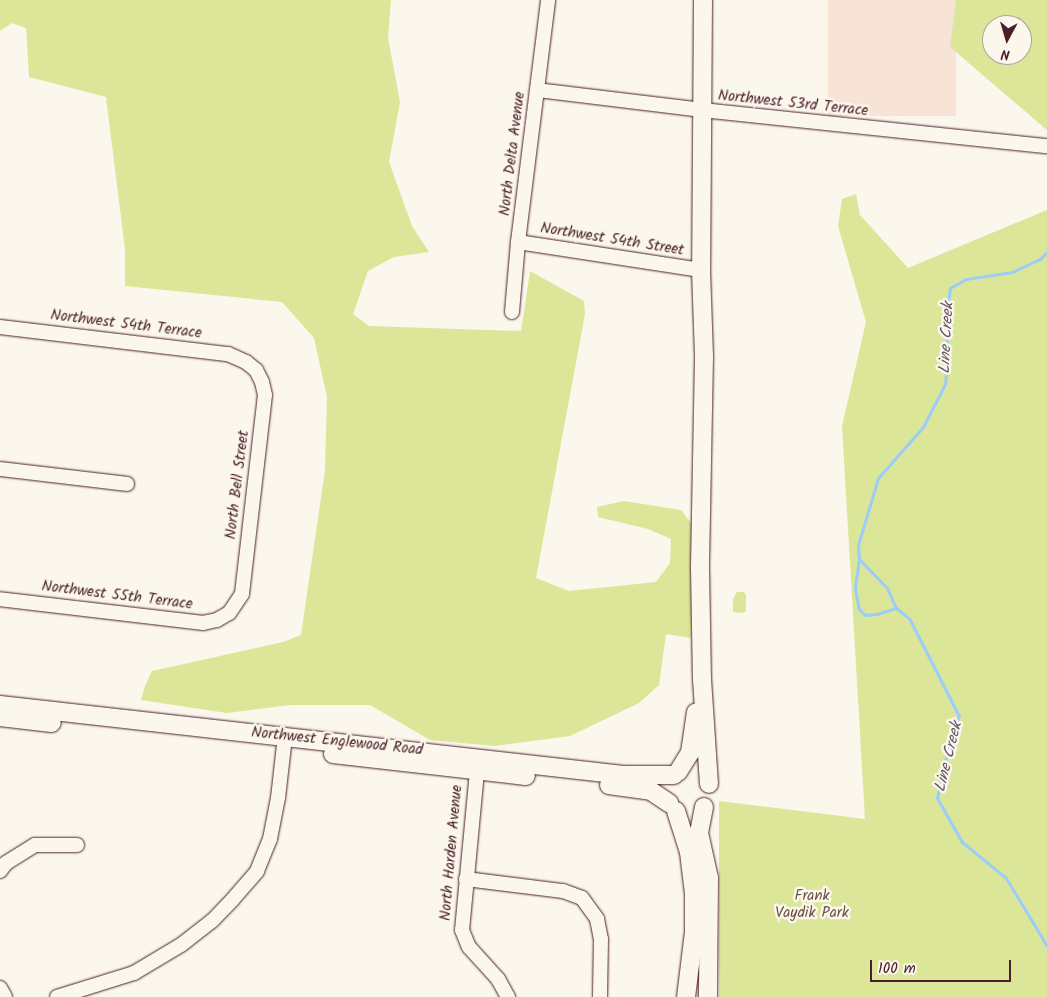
<!DOCTYPE html>
<html>
<head>
<meta charset="utf-8">
<style>
	body { margin:0 }
	#map { position:relative; width:1047px; height:997px; overflow:hidden; background:#fbf7ec; font-family:Kalam,sans-serif }
	div>[style] { position:absolute }
	.built>* { inset:0; background:#f8e4d7; transform-origin:0 0 }
	.green>* { inset:0; background:#dbe699 }
	.stream>* { height:3px; margin:-1.5px; padding:0 1.5px; transform-origin:1.5px; border-radius:1.5px; background:#9ccdf9 }
	.roads { filter:drop-shadow(0 0 1px #4a1f2b) drop-shadow(0 0 1px #4a1f2b) }
	.minor>* { height:14px; margin:-7px; padding:0 7px; transform-origin:7px; border-radius:7px; background:#fbf7ec }
	.major>* { height:18px; margin:-9px; padding:0 9px; transform-origin:9px; border-radius:9px; background:#fbf7ec }
	span { translate:-50% -50%; white-space:nowrap; text-align:center; line-height:1.15; -webkit-text-stroke:5px #fbf7ec; paint-order:stroke }
	.street-label { font-size:15px; color:#4a1f2b }
	.park-label { font-size:15px; color:#6e5146 }
	.water-label { font-size:16px; color:#635369; font-style:italic }
	.north { position:absolute; left:982px; top:15px; width:50px; height:50px; box-sizing:border-box; background:#fbf7ec; border:1px solid #b4a19f; border-radius:50%; rotate:186deg; font-size:14px; font-weight:700; line-height:20px; text-align:center; color:#4a1f2b }
	.north::after { content:''; display:block; margin:auto; width:18px; height:22px; background:#4a1f2b; clip-path:polygon(50% 0,100% 100%,50% 72%,0 100%) }
	.scale { position:absolute; left:870px; top:960px; width:141px; height:22px; box-sizing:border-box; border:2px solid #4a1f2b; border-top:0; padding-left:6px; font-size:15px; line-height:18px; white-space:nowrap; color:#4a1f2b; -webkit-text-stroke:4px #fbf7ec; paint-order:stroke }
</style>
</head>
<body>
<div id="map">
	<div class="built">
		<i style="left:828px;top:0;width:128px;height:116px"></i>
	</div>
	<div class="green">
		<i style="clip-path:polygon(0 0,391px 0,388px 38px,400px 102px,389px 162px,412px 226px,429px 252px,394px 257px,368px 271px,353px 314px,369px 326px,521px 331px,530px 271px,584px 301px,585px 314px,536px 578px,569px 591px,656px 582px,670px 563px,671px 539px,648px 529px,598px 517px,597px 507px,624px 501px,681px 510px,695px 528px,691px 638px,666px 634px,659px 685px,639px 703px,570px 736px,494px 746px,430px 740px,370px 705px,290px 705px,227px 713px,141px 700px,145px 686px,152px 671px,283px 642px,301px 635px,325px 470px,327px 397px,314px 338px,282px 302px,125px 286px,125px 249px,106px 97px,29px 77px,26px 28px,12px 23px,0 31px)"></i>
		<i style="clip-path:polygon(evenodd,956px 0,1047px 0,1047px 130px,950px 47px,956px 0,992px 25px,1022px 25px,1022px 55px,992px 55px,992px 25px)"></i>
		<i style="clip-path:polygon(856px 194px,860px 215px,908px 268px,1047px 210px,1047px 997px,719px 997px,719px 801px,865px 819px,842px 426px,866px 322px,838px 226px,842px 199px)"></i>
		<i style="clip-path:polygon(737px 592px,744px 592px,746px 595px,746px 611px,743px 613px,733px 612px,733px 599px)"></i>
	</div>
	<div class="stream">
		<i style="left:1047px;top:252px;width:10px;rotate:135deg"></i>
		<i style="left:1040px;top:259px;width:31px;rotate:155deg"></i>
		<i style="left:1012px;top:272px;width:47px;rotate:171.3deg"></i>
		<i style="left:966px;top:279px;width:18px;rotate:151deg"></i>
		<i style="left:950px;top:288px;width:28px;rotate:98deg"></i>
		<i style="left:946px;top:316px;width:35px;rotate:88deg"></i>
		<i style="left:947px;top:351px;width:33px;rotate:93deg"></i>
		<i style="left:945px;top:384px;width:48px;rotate:117.1deg"></i>
		<i style="left:923px;top:427px;width:68px;rotate:131.4deg"></i>
		<i style="left:878px;top:478px;width:70px;rotate:106.6deg"></i>
		<i style="left:858px;top:545px;width:14px;rotate:86deg"></i>
		<i style="left:859px;top:559px;width:40px;rotate:46deg"></i>
		<i style="left:887px;top:588px;width:22px;rotate:66deg"></i>
		<i style="left:896px;top:608px;width:16px;rotate:38deg"></i>
		<i style="left:909px;top:618px;width:110px;rotate:63deg"></i>
		<i style="left:959px;top:716px;width:25px;rotate:111deg"></i>
		<i style="left:950px;top:739px;width:60px;rotate:102.4deg"></i>
		<i style="left:937px;top:798px;width:51px;rotate:60.4deg"></i>
		<i style="left:962px;top:842px;width:57px;rotate:39.3deg"></i>
		<i style="left:1006px;top:878px;width:79px;rotate:58.9deg"></i>
		<i style="left:859px;top:559px;width:30px;rotate:98deg"></i>
		<i style="left:855px;top:589px;width:20px;rotate:79deg"></i>
		<i style="left:859px;top:609px;width:8px;rotate:45deg"></i>
		<i style="left:865px;top:615px;width:12px;rotate:-5deg"></i>
		<i style="left:877px;top:614px;width:20px;rotate:-18deg"></i>
	</div>
	<div class="roads">
		<div class="minor">
			<i style="left:537px;top:90px;width:166px;rotate:6.9deg"></i>
			<i style="left:702px;top:110px;width:347px;rotate:6deg"></i>
			<i style="left:518px;top:242px;width:185px;rotate:8.7deg"></i>
			<i style="left:512px;top:312px;width:70px;rotate:-85.1deg"></i>
			<i style="left:518px;top:242px;width:244px;rotate:-82.9deg"></i>
			<i style="left:0;top:327px;width:230px;rotate:6.8deg"></i>
			<i style="left:228px;top:354px;width:20px;rotate:24deg"></i>
			<i style="left:246px;top:362px;width:13px;rotate:39deg"></i>
			<i style="left:256px;top:370px;width:13px;rotate:63deg"></i>
			<i style="left:262px;top:382px;width:13px;rotate:77deg"></i>
			<i style="left:265px;top:395px;width:200px;rotate:96.6deg"></i>
			<i style="left:242px;top:594px;width:23px;rotate:124deg"></i>
			<i style="left:229px;top:613px;width:14px;rotate:150deg"></i>
			<i style="left:217px;top:620px;width:14px;rotate:168deg"></i>
			<i style="left:203px;top:623px;width:204px;rotate:-173.3deg"></i>
			<i style="left:0;top:469px;width:128px;rotate:6.7deg"></i>
			<i style="left:478px;top:761px;width:170px;rotate:95.4deg"></i>
			<i style="left:462px;top:930px;width:18px;rotate:68deg"></i>
			<i style="left:469px;top:947px;width:43px;rotate:47.8deg"></i>
			<i style="left:498px;top:979px;width:21px;rotate:61deg"></i>
			<i style="left:0;top:871px;width:10px;rotate:-53deg"></i>
			<i style="left:6px;top:863px;width:34px;rotate:-32deg"></i>
			<i style="left:35px;top:845px;width:42px"></i>
			<i style="left:466px;top:879px;width:98px;rotate:7.1deg"></i>
			<i style="left:563px;top:891px;width:20px;rotate:20deg"></i>
			<i style="left:582px;top:898px;width:26px;rotate:54deg"></i>
			<i style="left:597px;top:919px;width:20px;rotate:79deg"></i>
			<i style="left:601px;top:939px;width:58px;rotate:91deg"></i>
			<i style="left:0;top:988px;width:10px;rotate:61deg"></i>
			<i style="left:57px;top:997px;width:81px;rotate:-17.3deg"></i>
			<i style="left:134px;top:973px;width:55px;rotate:-30.8deg"></i>
			<i style="left:181px;top:945px;width:39px;rotate:-38deg"></i>
			<i style="left:212px;top:921px;width:30px;rotate:-46deg"></i>
			<i style="left:233px;top:899px;width:37px;rotate:-49deg"></i>
			<i style="left:257px;top:871px;width:35px;rotate:-68deg"></i>
			<i style="left:270px;top:839px;width:42px;rotate:-79deg"></i>
			<i style="left:278px;top:798px;width:61px;rotate:-83.5deg"></i>
		</div>
		<div class="major">
			<i style="left:703px;top:0;width:270px;rotate:90.4deg"></i>
			<i style="left:701px;top:270px;width:87px;rotate:88deg"></i>
			<i style="left:704px;top:357px;width:211px;rotate:91.1deg"></i>
			<i style="left:700px;top:568px;width:111px;rotate:89deg"></i>
			<i style="left:702px;top:679px;width:105px;rotate:86.2deg"></i>
			<i style="left:0;top:705px;width:627px;rotate:6.41deg"></i>
			<i style="left:623px;top:775px;width:51px"></i>
			<i style="left:0;top:717px;width:52px;rotate:6.6deg"></i>
			<i style="left:333px;top:754px;width:194px;rotate:6.5deg"></i>
			<i style="left:678px;top:772px;width:22px;rotate:-58deg"></i>
			<i style="left:690px;top:753px;width:41px;rotate:-81.7deg"></i>
			<i style="left:609px;top:785px;width:42px;rotate:8.1deg"></i>
			<i style="left:651px;top:791px;width:22px;rotate:34deg"></i>
			<i style="left:704px;top:807px;width:26px;rotate:101deg"></i>
			<i style="left:699px;top:833px;width:46px;rotate:77.5deg"></i>
			<i style="left:709px;top:878px;width:119px;rotate:90.5deg"></i>
			<i style="left:676px;top:811px;width:43px;rotate:72.4deg"></i>
			<i style="left:689px;top:852px;width:42px;rotate:83.2deg"></i>
			<i style="left:694px;top:894px;width:38px;rotate:90deg"></i>
			<i style="left:694px;top:932px;width:65px;rotate:97deg"></i>
		</div>
	</div>
	<div class="street-label">
		<span style="left:793px;top:104px;rotate:6deg">Northwest 53rd Terrace</span>
		<span style="left:513px;top:154px;rotate:-83deg">North Delta Avenue</span>
		<span style="left:612px;top:240px;rotate:9deg">Northwest 54th Street</span>
		<span style="left:126px;top:325px;rotate:7deg">Northwest 54th Terrace</span>
		<span style="left:238px;top:485px;rotate:-83deg">North Bell Street</span>
		<span style="left:117px;top:596px;rotate:7deg">Northwest 55th Terrace</span>
		<span style="left:337px;top:742px;rotate:6deg">Northwest Englewood Road</span>
		<span style="left:452px;top:853px;rotate:-85deg">North Harden Avenue</span>
	</div>
	<div class="park-label">
		<span style="left:812px;top:905px">Frank<br>Vaydik Park</span>
	</div>
	<div class="water-label">
		<span style="left:947px;top:338px;rotate:-87deg">Line Creek</span>
		<span style="left:949px;top:757px;rotate:-76deg">Line Creek</span>
	</div>
	<div class="north">N</div>
	<div class="scale">100 m</div>
</div>
</body>
</html>
